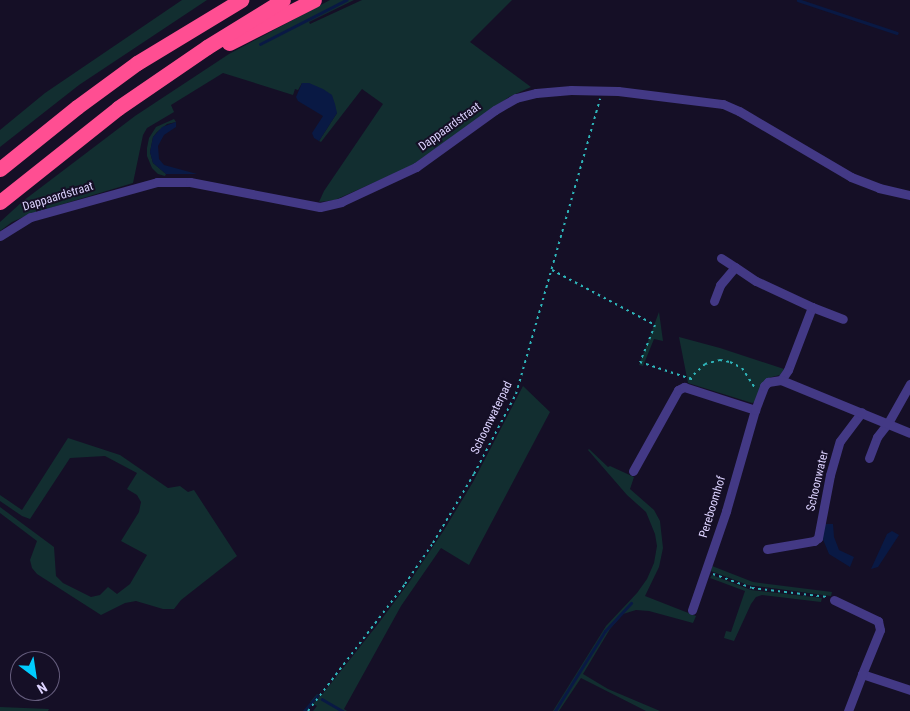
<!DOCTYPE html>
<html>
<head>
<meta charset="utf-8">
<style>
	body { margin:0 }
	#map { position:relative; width:910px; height:711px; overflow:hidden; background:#150f26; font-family:"Roboto Condensed",sans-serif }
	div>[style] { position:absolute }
	.green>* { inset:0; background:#122e30 }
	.water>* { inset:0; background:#091944 }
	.stream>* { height:2.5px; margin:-1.25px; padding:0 1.25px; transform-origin:1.25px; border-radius:1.25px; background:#091944 }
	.path>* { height:2px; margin-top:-1px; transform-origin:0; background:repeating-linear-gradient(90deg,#2eb4b9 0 2.5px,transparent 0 6.5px) }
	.street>* { height:9px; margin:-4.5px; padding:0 4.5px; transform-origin:4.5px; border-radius:4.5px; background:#433985 }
	.highway>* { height:15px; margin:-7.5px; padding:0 7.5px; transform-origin:7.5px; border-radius:7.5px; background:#ff4e92 }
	span { translate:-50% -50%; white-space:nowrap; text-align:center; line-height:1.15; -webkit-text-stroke:4px #150f26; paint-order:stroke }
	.street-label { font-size:12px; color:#ddd3ff }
	.north { position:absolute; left:10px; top:651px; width:50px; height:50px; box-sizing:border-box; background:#150f26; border:1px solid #655d7d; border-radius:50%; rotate:149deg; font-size:14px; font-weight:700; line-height:20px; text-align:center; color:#ddd3ff }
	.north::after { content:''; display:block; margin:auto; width:18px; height:22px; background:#00ccfe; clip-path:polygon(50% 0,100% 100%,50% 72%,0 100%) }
</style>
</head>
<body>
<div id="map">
	<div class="green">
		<i style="clip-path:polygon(182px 0,207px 0,79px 85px,0 147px,0 130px,45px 93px)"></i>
		<i style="clip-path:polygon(330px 0,354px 0,309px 22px,310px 24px,362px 0,512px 0,470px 42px,531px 87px,509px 97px,411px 166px,335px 200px,319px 202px,324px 191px,383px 104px,362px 89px,321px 142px,319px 141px,337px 113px,302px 83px,298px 90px,295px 89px,293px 95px,223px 73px,171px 105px,174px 112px,147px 128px,143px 135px,133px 183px,30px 214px,12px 222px,0 231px,0 222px,23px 201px,135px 116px,229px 54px)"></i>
		<i style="clip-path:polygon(174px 119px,176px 122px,167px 124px,157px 132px,153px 137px,150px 152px,153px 163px,166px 174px,165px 176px,158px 174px,152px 168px,147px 156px,147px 148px,149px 138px,156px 127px)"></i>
		<i style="clip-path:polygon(659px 312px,663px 341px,654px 339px,643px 366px,639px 365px)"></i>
		<i style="clip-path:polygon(679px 337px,720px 348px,784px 369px,780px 375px,768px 378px,755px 402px,752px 403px,688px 383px)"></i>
		<i style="clip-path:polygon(523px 386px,550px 412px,469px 565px,441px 548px,401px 606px,344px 709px,347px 711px,313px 711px,317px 706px,310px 702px,317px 694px,321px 696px,378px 624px,410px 581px,444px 530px,473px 482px)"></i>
		<i style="clip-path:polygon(68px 438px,120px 455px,168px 488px,180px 486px,188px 492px,194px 490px,237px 556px,181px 600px,174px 609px,163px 609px,136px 601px,125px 603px,101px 615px,37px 574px,32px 568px,30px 560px,37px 541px,0 513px,0 507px,54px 547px,56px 576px,63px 583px,91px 597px,100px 595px,108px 587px,117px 594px,130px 584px,147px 555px,121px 541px,139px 512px,141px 502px,137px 495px,127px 489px,137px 473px,105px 456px,70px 458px,30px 519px,22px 516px,0 501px,0 495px,22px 510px)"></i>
		<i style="clip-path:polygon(589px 449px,608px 467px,610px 466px,634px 477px,630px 489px,654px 510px,660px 521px,663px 548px,659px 567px,645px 596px,696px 616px,693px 623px,649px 611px,636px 610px,623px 614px,610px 629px,583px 674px,608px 689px,660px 711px,646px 711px,581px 678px,559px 711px,553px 711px,606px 626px,637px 593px,647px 579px,654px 563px,657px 546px,655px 534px,646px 512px,627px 495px,588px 450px)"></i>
		<i style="clip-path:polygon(712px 566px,753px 582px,832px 592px,831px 596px,748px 585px,711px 571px)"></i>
		<i style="clip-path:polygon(712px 575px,751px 590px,822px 598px,821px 602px,762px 595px,756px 597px,751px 604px,734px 641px,724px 638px,726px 631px,731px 632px,745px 591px,710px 578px)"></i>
		<i style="clip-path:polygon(0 707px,49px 709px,48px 711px,0 711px)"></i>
	</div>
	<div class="water">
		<i style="clip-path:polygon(302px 83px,309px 83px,323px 89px,332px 95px,335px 104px,337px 113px,319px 141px,314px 138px,312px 133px,323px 116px,298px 101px,296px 97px)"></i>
		<i style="clip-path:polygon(176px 122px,176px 127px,164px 135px,158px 146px,159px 159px,164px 165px,197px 174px,166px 174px,153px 163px,150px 152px,153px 137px,162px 127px)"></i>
		<i style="clip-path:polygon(823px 524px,833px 524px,834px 537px,839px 550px,854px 557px,850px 567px,829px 554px,822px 537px)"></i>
		<i style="clip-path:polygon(892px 531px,899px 535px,878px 567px,871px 569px,887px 534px)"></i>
	</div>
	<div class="stream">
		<i style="left:798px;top:0;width:104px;rotate:18.4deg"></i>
		<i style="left:260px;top:44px;width:97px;rotate:-27.1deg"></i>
		<i style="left:322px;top:699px;width:24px;rotate:30deg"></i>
		<i style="left:304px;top:711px;width:20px;rotate:-49deg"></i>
		<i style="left:555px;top:711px;width:94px;rotate:-58deg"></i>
		<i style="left:605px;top:631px;width:38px;rotate:-47deg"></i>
	</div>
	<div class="path">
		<i style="left:552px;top:270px;width:117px;rotate:28.1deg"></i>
		<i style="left:655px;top:325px;width:40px;rotate:112deg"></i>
		<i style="left:640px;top:362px;width:57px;rotate:18.4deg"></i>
		<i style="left:689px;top:379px;width:22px;rotate:-43deg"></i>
		<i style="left:705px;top:364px;width:16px;rotate:-15deg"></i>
		<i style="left:720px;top:360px;width:10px;rotate:11deg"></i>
		<i style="left:730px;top:362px;width:13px;rotate:27deg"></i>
		<i style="left:742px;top:368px;width:24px;rotate:57deg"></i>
		<i style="left:713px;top:574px;width:41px;rotate:19.7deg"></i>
		<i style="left:752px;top:588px;width:76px;rotate:6.8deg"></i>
		<i style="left:308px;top:711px;width:160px;rotate:-52.6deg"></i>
		<i style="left:405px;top:584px;width:50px;rotate:-55.7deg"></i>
		<i style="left:433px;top:543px;width:80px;rotate:-59.3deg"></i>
		<i style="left:474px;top:474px;width:90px;rotate:-62.3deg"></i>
		<i style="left:516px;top:394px;width:307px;rotate:-74.1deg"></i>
	</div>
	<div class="street">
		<i style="left:0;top:236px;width:36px;rotate:-32deg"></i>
		<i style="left:31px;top:217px;width:131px;rotate:-15.5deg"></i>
		<i style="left:157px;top:182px;width:33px"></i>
		<i style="left:190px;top:182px;width:132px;rotate:10.9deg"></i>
		<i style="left:320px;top:207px;width:22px;rotate:-13deg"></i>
		<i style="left:341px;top:202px;width:83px;rotate:-25deg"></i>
		<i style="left:416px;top:167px;width:97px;rotate:-35.8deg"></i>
		<i style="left:495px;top:110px;width:24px;rotate:-30deg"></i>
		<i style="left:516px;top:98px;width:21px;rotate:-14deg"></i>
		<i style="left:536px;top:93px;width:35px;rotate:-5deg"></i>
		<i style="left:571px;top:90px;width:47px;rotate:1.2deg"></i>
		<i style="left:618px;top:91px;width:106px;rotate:7.1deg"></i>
		<i style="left:723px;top:104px;width:17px;rotate:24deg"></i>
		<i style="left:739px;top:111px;width:130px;rotate:30.5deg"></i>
		<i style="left:851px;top:177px;width:30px;rotate:21deg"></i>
		<i style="left:879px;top:188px;width:32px;rotate:13deg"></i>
		<i style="left:721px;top:258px;width:17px;rotate:33deg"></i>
		<i style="left:714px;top:301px;width:17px;rotate:-69deg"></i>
		<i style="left:720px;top:285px;width:23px;rotate:-50deg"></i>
		<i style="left:735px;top:267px;width:25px;rotate:34deg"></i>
		<i style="left:756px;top:281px;width:62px;rotate:24.9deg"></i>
		<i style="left:812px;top:307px;width:67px;rotate:110.9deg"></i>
		<i style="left:788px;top:370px;width:12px;rotate:125deg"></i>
		<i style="left:812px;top:307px;width:33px;rotate:21deg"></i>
		<i style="left:869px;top:458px;width:22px;rotate:-69deg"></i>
		<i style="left:877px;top:437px;width:18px;rotate:-52deg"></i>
		<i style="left:888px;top:423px;width:45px;rotate:-60.6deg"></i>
		<i style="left:633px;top:471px;width:93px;rotate:-60.9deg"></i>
		<i style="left:678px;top:390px;width:7px;rotate:-27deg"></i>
		<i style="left:684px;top:387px;width:75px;rotate:17.9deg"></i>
		<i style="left:767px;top:549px;width:48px;rotate:-9.7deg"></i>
		<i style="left:814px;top:541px;width:5px;rotate:-37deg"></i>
		<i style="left:818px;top:538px;width:64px;rotate:-79.2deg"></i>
		<i style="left:830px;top:475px;width:35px;rotate:-74deg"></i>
		<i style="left:840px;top:441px;width:36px;rotate:-53deg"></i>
		<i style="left:834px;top:600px;width:49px;rotate:25.5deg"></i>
		<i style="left:878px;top:621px;width:9px;rotate:77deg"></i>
		<i style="left:880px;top:630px;width:48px;rotate:112.2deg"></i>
		<i style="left:862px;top:674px;width:51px;rotate:18.4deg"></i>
		<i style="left:692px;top:610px;width:105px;rotate:-71deg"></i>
		<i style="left:726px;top:511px;width:105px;rotate:-74deg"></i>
		<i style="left:755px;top:410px;width:26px;rotate:-69deg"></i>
		<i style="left:764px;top:386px;width:6px;rotate:-45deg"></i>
		<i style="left:768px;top:382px;width:13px;rotate:-9deg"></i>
		<i style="left:781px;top:380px;width:139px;rotate:22.3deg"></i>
		<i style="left:848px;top:711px;width:40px;rotate:-69deg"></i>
	</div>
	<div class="highway">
		<i style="left:229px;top:43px;width:95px;rotate:-26.8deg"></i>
		<i style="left:0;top:169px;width:99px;rotate:-38.8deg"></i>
		<i style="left:77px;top:107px;width:74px;rotate:-36.3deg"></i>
		<i style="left:137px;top:63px;width:122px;rotate:-31.2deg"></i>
		<i style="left:0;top:202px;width:151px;rotate:-38.5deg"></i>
		<i style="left:118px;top:108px;width:108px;rotate:-34.4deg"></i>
		<i style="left:207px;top:47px;width:89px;rotate:-31.7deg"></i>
	</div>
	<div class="street-label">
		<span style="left:450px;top:127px;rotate:-36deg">Dappaardstraat</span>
		<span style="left:58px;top:197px;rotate:-17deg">Dappaardstraat</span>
		<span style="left:492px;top:418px;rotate:-64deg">Schoonwaterpad</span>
		<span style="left:818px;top:481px;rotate:-77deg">Schoonwater</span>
		<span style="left:713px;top:507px;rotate:-73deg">Pereboomhof</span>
	</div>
	<div class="north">N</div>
</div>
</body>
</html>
